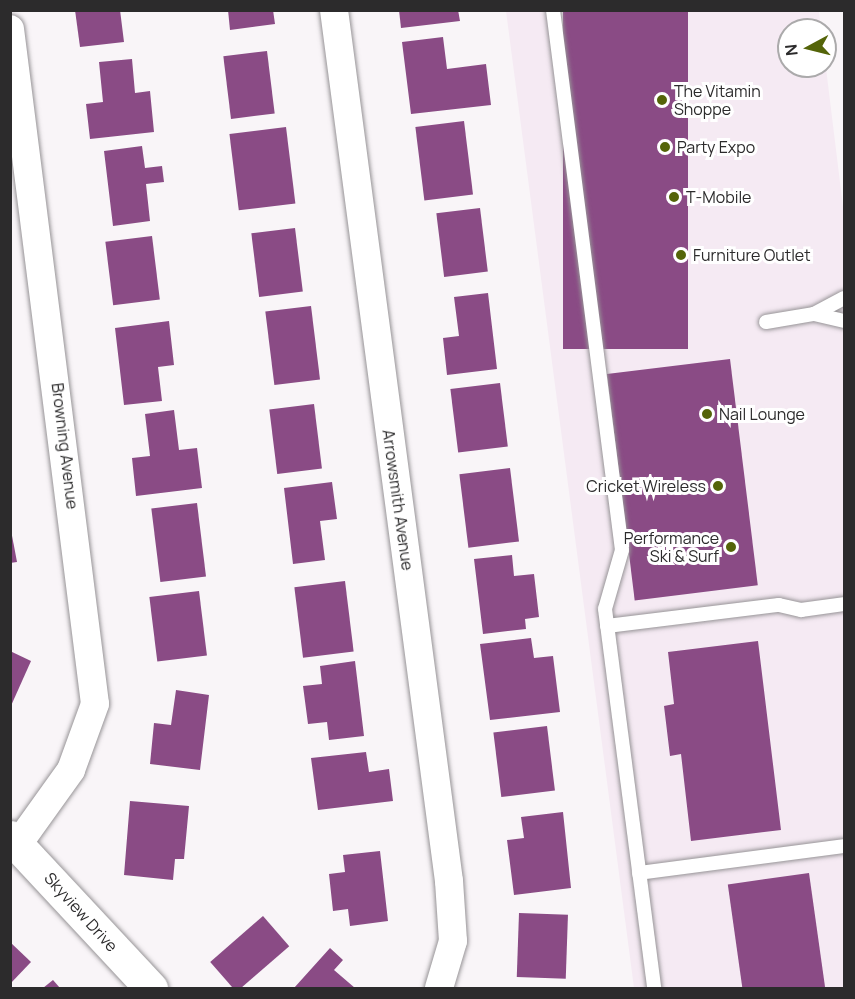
<!DOCTYPE html>
<html>
<head>
<meta charset="utf-8">
<style>
	body { margin:0 }
	#map { position:relative; width:855px; height:999px; overflow:hidden; background:#f9f5f8; font-family:Manrope,sans-serif }
	div>[style] { position:absolute }
	.built>* { inset:0; background:#f5eaf3 }
	.building>* { inset:0; background:#8a4b85; transform-origin:0 0 }
	.roads { filter:drop-shadow(0 0 2px #979497) drop-shadow(0 0 2px #979497) }
	.service>* { height:14px; margin:-7px; padding:0 7px; transform-origin:7px; border-radius:7px; background:#fff }
	.minor>* { height:28px; margin:-14px; padding:0 14px; transform-origin:14px; border-radius:14px; background:#fff }
	.tertiary>* { height:33px; margin:-16.5px; padding:0 16.5px; transform-origin:16.5px; border-radius:16.5px; background:#fff }
	.dots>* { width:16px; height:16px; translate:-50% -50%; box-sizing:border-box; border:3px solid #fff; border-radius:50% }
	span { translate:-50% -50%; white-space:nowrap; text-align:center; line-height:1.15; -webkit-text-stroke:6px #fff; paint-order:stroke }
	.poi-label { font-size:16px; color:#2c2b2c }
	.left { translate:0 -50%; text-align:left }
	.right { translate:-100% -50%; text-align:right }
	.street-label { font-size:16px; color:#2c2b2c }
	.frame { position:absolute; inset:0; border:12px solid #2c2b2c; pointer-events:none }
	.north { position:absolute; left:777px; top:18px; width:60px; height:60px; box-sizing:border-box; background:#fff; border:2px solid #abaaab; border-radius:50%; rotate:263deg; font-size:16px; font-weight:700; line-height:24px; text-align:center; color:#2c2b2c }
	.north::after { content:''; display:block; margin:auto; width:21px; height:27px; background:#546409; clip-path:polygon(50% 0,100% 100%,50% 72%,0 100%) }
</style>
</head>
<body>
<div id="map">
	<div class="built">
		<i style="clip-path:polygon(506px 11px,819px 11px,821px 30px,789px 30px,789px 66px,825px 66px,825px 60px,844px 215px,844px 988px,634px 988px)"></i>
	</div>
	<div class="building">
		<i style="clip-path:polygon(75px 10px,120px 10px,124px 42px,80px 47px)"></i>
		<i style="clip-path:polygon(228px 10px,273px 10px,275px 24px,230px 30px)"></i>
		<i style="clip-path:polygon(399px 10px,458px 10px,460px 21px,401px 28px)"></i>
		<i style="left:563px;top:10px;width:125px;height:339px"></i>
		<i style="clip-path:polygon(443px 37px,447px 69px,486px 64px,491px 105px,411px 114px,402px 42px)"></i>
		<i style="left:267px;top:51px;width:63px;height:44px;rotate:83deg"></i>
		<i style="clip-path:polygon(132px 59px,135px 93px,150px 91px,154px 132px,90px 139px,86px 104px,103px 102px,99px 62px)"></i>
		<i style="left:464px;top:121px;width:74px;height:49px;rotate:83deg"></i>
		<i style="left:286px;top:127px;width:77px;height:57px;rotate:83deg"></i>
		<i style="clip-path:polygon(142px 146px,145px 168px,162px 166px,164px 182px,146px 184px,150px 221px,113px 226px,104px 151px)"></i>
		<i style="left:480px;top:208px;width:64px;height:44px;rotate:83deg"></i>
		<i style="left:295px;top:228px;width:64px;height:44px;rotate:83deg"></i>
		<i style="left:152px;top:236px;width:64px;height:47px;rotate:83deg"></i>
		<i style="clip-path:polygon(488px 293px,497px 369px,447px 375px,443px 338px,459px 336px,454px 297px)"></i>
		<i style="left:311px;top:306px;width:74px;height:46px;rotate:83deg"></i>
		<i style="clip-path:polygon(169px 321px,174px 365px,158px 367px,162px 401px,124px 405px,115px 328px)"></i>
		<i style="left:730px;top:359px;width:228px;height:124px;rotate:83deg"></i>
		<i style="left:500px;top:383px;width:64px;height:50px;rotate:83deg"></i>
		<i style="left:314px;top:404px;width:65px;height:45px;rotate:83deg"></i>
		<i style="clip-path:polygon(174px 410px,179px 450px,197px 448px,202px 488px,136px 496px,132px 458px,150px 456px,145px 414px)"></i>
		<i style="left:510px;top:468px;width:74px;height:51px;rotate:83deg"></i>
		<i style="clip-path:polygon(332px 482px,337px 519px,320px 521px,325px 560px,293px 564px,284px 488px)"></i>
		<i style="left:197px;top:503px;width:74px;height:46px;rotate:83deg"></i>
		<i style="clip-path:polygon(10px 525px,17px 562px,10px 563px)"></i>
		<i style="clip-path:polygon(512px 555px,514px 576px,534px 574px,539px 617px,525px 619px,526px 629px,483px 634px,474px 559px)"></i>
		<i style="left:345px;top:581px;width:71px;height:51px;rotate:83deg"></i>
		<i style="left:199px;top:591px;width:65px;height:50px;rotate:83deg"></i>
		<i style="clip-path:polygon(531px 638px,534px 658px,553px 656px,560px 712px,490px 720px,480px 644px)"></i>
		<i style="clip-path:polygon(758px 641px,781px 830px,691px 841px,681px 754px,670px 756px,664px 706px,674px 704px,668px 652px)"></i>
		<i style="clip-path:polygon(10px 651px,31px 661px,10px 708px)"></i>
		<i style="clip-path:polygon(355px 661px,364px 736px,329px 740px,327px 722px,308px 724px,303px 686px,322px 684px,320px 666px)"></i>
		<i style="clip-path:polygon(176px 690px,209px 695px,200px 770px,150px 764px,154px 723px,171px 725px)"></i>
		<i style="left:547px;top:726px;width:65px;height:54px;rotate:83deg"></i>
		<i style="clip-path:polygon(366px 752px,369px 772px,389px 769px,393px 801px,318px 810px,311px 758px)"></i>
		<i style="clip-path:polygon(130px 801px,189px 806px,184px 859px,175px 859px,173px 880px,124px 875px)"></i>
		<i style="clip-path:polygon(563px 812px,571px 888px,514px 895px,507px 840px,524px 838px,521px 817px)"></i>
		<i style="clip-path:polygon(380px 851px,388px 921px,350px 926px,348px 909px,333px 911px,329px 874px,345px 872px,343px 855px)"></i>
		<i style="left:809px;top:873px;width:116px;height:82px;rotate:82deg"></i>
		<i style="left:519px;top:913px;width:49px;height:64px;rotate:2deg"></i>
		<i style="left:263px;top:916px;width:40px;height:70px;rotate:49deg"></i>
		<i style="clip-path:polygon(10px 942px,31px 962px,10px 984px)"></i>
		<i style="clip-path:polygon(330px 948px,343px 960px,334px 970px,355px 988px,294px 988px)"></i>
		<i style="clip-path:polygon(53px 980px,60px 988px,43px 988px)"></i>
	</div>
	<div class="roads">
		<div class="service">
			<i style="left:553px;top:10px;width:544px;rotate:82.72deg"></i>
			<i style="left:622px;top:550px;width:61px;rotate:106.1deg"></i>
			<i style="left:605px;top:609px;width:382px;rotate:82.6deg"></i>
			<i style="left:814px;top:314px;width:31px;rotate:13deg"></i>
			<i style="left:766px;top:322px;width:49px;rotate:-9.5deg"></i>
			<i style="left:814px;top:314px;width:34px;rotate:-28deg"></i>
			<i style="left:607px;top:626px;width:173px;rotate:-7deg"></i>
			<i style="left:779px;top:605px;width:23px;rotate:13deg"></i>
			<i style="left:801px;top:610px;width:43px;rotate:-7.9deg"></i>
			<i style="left:639px;top:873px;width:207px;rotate:-7.5deg"></i>
		</div>
		<div class="minor">
			<i style="left:334px;top:10px;width:879px;rotate:82.48deg"></i>
			<i style="left:449px;top:881px;width:60px;rotate:86.2deg"></i>
			<i style="left:453px;top:941px;width:49px;rotate:106.6deg"></i>
			<i style="left:10px;top:29px;width:680px;rotate:82.82deg"></i>
			<i style="left:95px;top:704px;width:70px;rotate:110deg"></i>
			<i style="left:71px;top:770px;width:91px;rotate:125.6deg"></i>
		</div>
		<div class="tertiary">
			<i style="left:10px;top:837px;width:207px;rotate:47deg"></i>
		</div>
	</div>
	<div class="dots">
		<i style="left:662px;top:100px;background:#546409"></i>
		<i style="left:665px;top:147px;background:#546409"></i>
		<i style="left:674px;top:197px;background:#546409"></i>
		<i style="left:681px;top:255px;background:#546409"></i>
		<i style="left:707px;top:414px;background:#546409"></i>
		<i style="left:718px;top:486px;background:#546409"></i>
		<i style="left:731px;top:547px;background:#546409"></i>
	</div>
	<div class="poi-label">
		<span class="left" style="left:674px;top:100px">The Vitamin<br>Shoppe</span>
		<span class="left" style="left:677px;top:147px">Party Expo</span>
		<span class="left" style="left:686px;top:197px">T-Mobile</span>
		<span class="left" style="left:693px;top:255px">Furniture Outlet</span>
		<span class="left" style="left:719px;top:414px">Nail Lounge</span>
		<span class="right" style="left:706px;top:486px">Cricket Wireless</span>
		<span class="right" style="left:719px;top:547px">Performance<br>Ski &amp; Surf</span>
	</div>
	<div class="street-label">
		<span style="left:65px;top:446px;rotate:83deg">Browning Avenue</span>
		<span style="left:398px;top:500px;rotate:82deg">Arrowsmith Avenue</span>
		<span style="left:81px;top:912px;rotate:48deg">Skyview Drive</span>
	</div>
	<div class="frame"></div>
	<div class="north">N</div>
</div>
</body>
</html>
